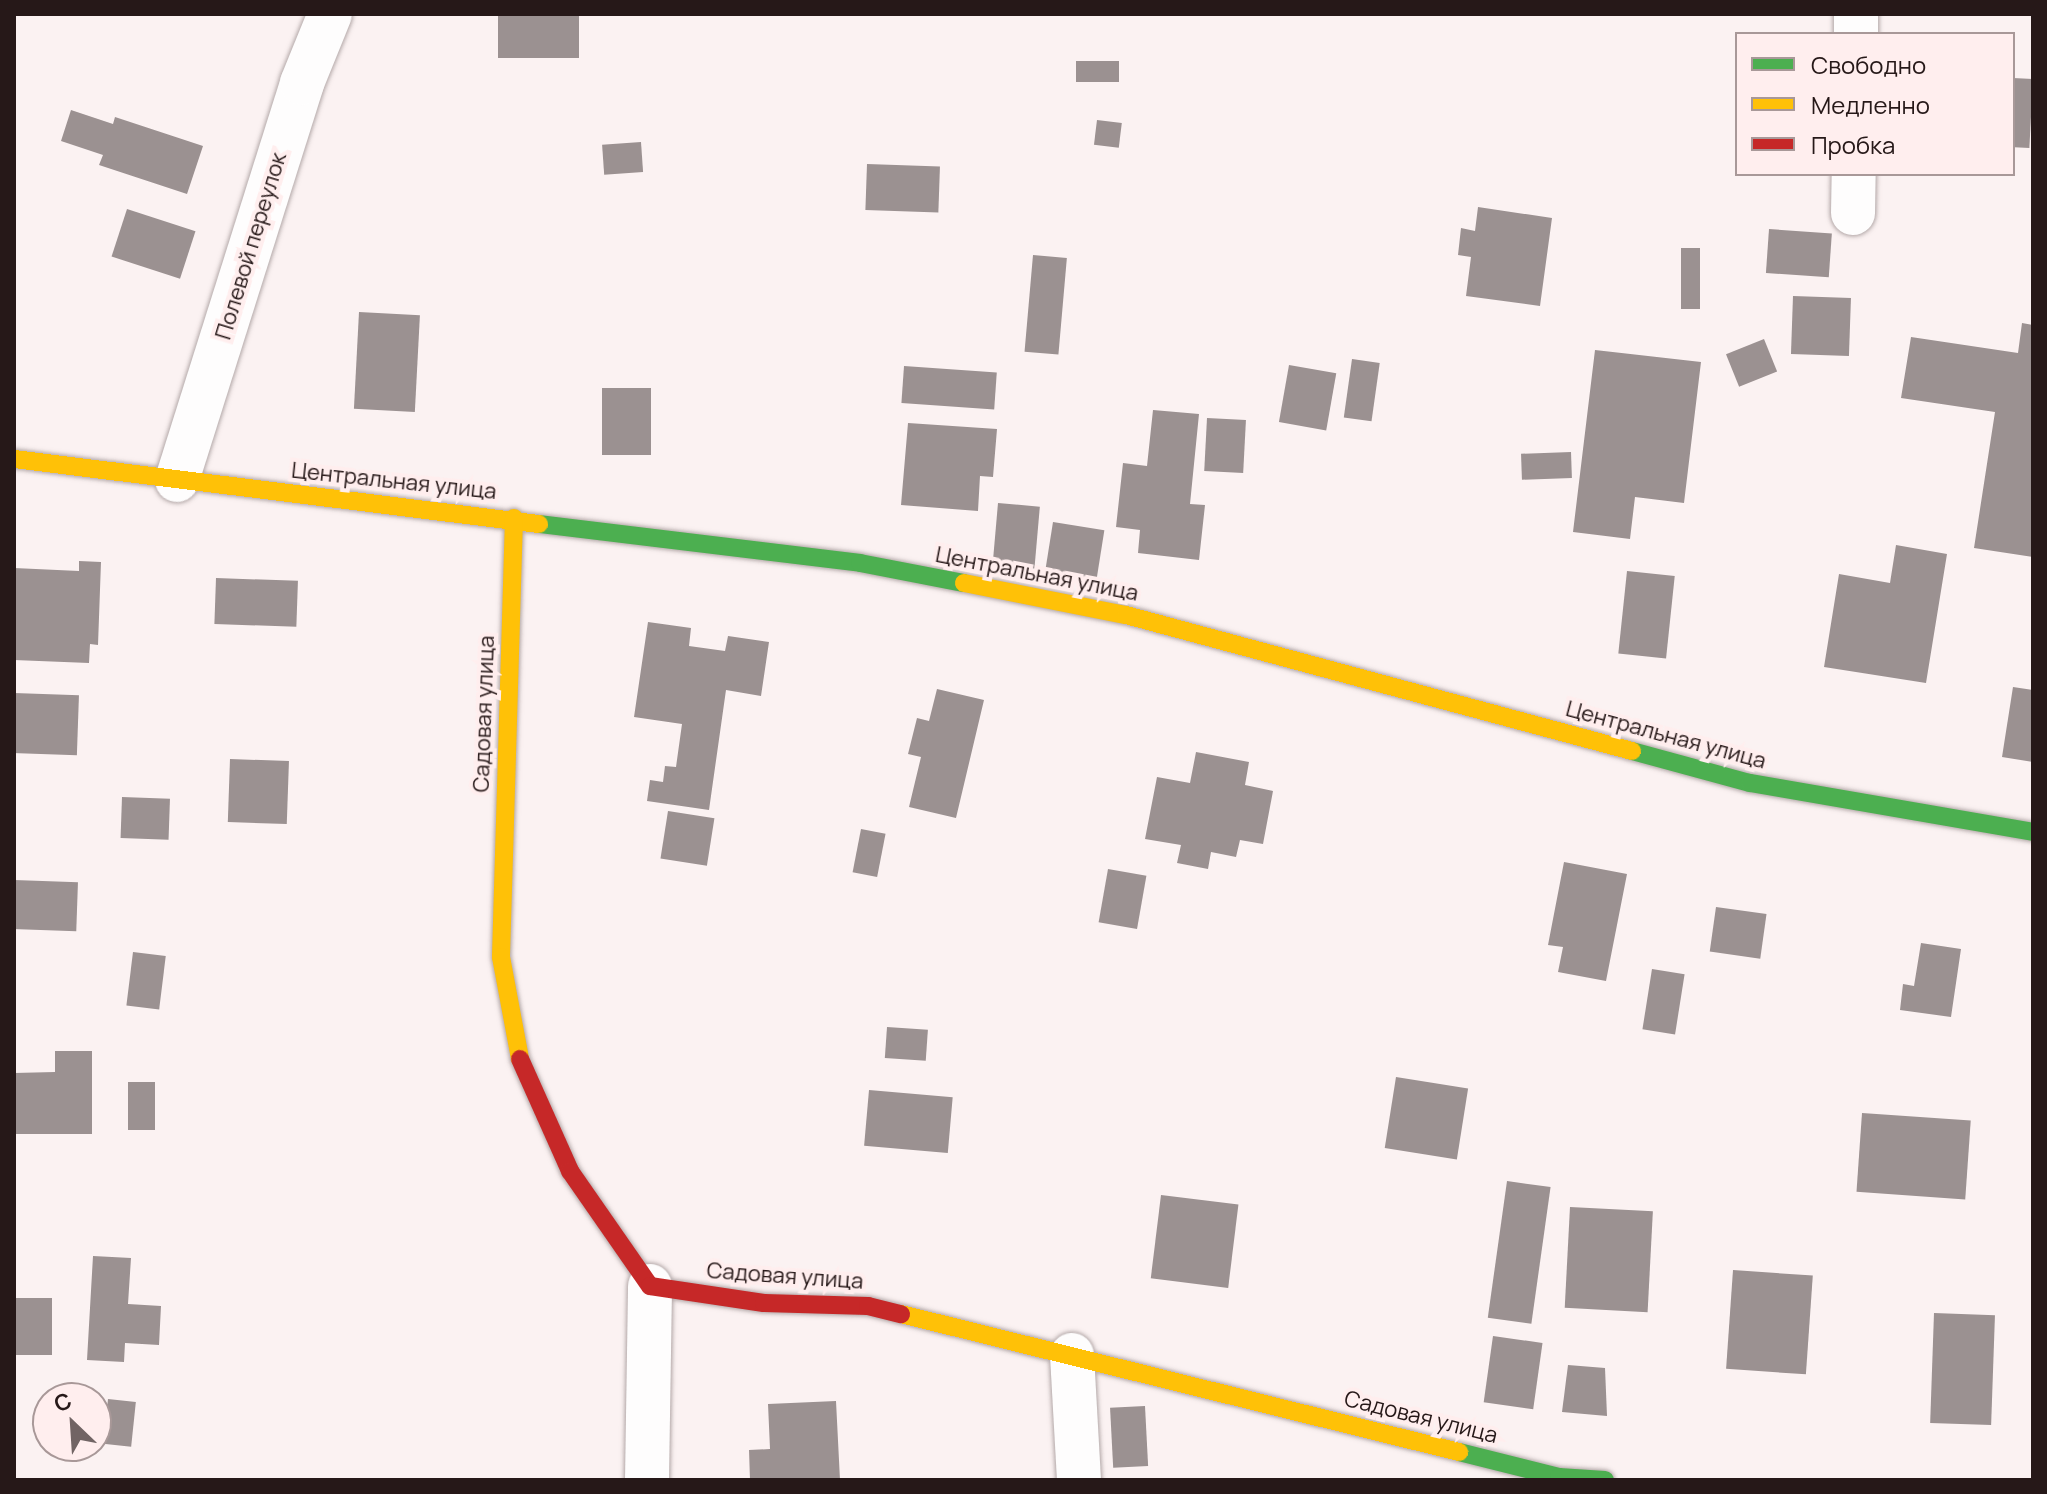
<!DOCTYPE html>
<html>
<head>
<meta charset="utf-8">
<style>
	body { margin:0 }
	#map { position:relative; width:2047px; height:1494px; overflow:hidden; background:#fbf2f2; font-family:Manrope,sans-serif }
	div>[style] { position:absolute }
	.building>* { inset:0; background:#9b9191; transform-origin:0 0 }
	.roads { filter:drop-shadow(0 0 2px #b4a9a9) drop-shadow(0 0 2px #b4a9a9) }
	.street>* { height:44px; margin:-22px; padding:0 22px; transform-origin:22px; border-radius:22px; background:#fefdfd }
	.fast>* { height:18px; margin:-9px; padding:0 9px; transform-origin:9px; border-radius:9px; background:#4caf50 }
	.slow>* { height:18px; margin:-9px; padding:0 9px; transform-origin:9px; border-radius:9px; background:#ffc107 }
	.jam>* { height:18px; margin:-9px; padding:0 9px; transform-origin:9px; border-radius:9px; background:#c62828 }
	span { translate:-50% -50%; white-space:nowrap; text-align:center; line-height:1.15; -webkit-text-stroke:8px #fee; paint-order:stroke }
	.street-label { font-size:22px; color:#261818 }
	.frame { position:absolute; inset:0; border:16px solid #261818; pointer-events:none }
	.legend { position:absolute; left:1735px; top:32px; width:280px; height:144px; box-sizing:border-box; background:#fee; border:2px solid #a89898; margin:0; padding:10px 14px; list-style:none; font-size:24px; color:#261818 }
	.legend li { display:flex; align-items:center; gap:16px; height:40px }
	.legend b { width:40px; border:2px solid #a89898 }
	.north { position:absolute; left:32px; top:1382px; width:80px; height:80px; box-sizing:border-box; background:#fee; border:2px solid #a89898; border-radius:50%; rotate:335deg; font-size:22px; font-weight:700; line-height:32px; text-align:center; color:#261818 }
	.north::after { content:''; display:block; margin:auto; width:28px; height:36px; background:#716464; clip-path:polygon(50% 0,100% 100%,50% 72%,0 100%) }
</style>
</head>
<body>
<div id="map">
	<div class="building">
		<i style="left:498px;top:14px;width:81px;height:44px"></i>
		<i style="left:1076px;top:61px;width:43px;height:21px"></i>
		<i style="left:2013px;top:78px;width:20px;height:69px;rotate:3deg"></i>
		<i style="clip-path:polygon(71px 110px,113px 124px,115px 117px,203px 146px,187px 194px,99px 165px,103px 155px,61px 141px)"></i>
		<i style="left:1097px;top:120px;width:25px;height:25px;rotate:7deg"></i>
		<i style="left:641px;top:142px;width:30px;height:39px;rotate:86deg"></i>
		<i style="left:867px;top:164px;width:73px;height:46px;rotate:2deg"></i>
		<i style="clip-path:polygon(1478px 207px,1552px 218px,1540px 306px,1466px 296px,1471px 257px,1458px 255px,1461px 228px,1475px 231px)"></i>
		<i style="left:127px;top:209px;width:72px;height:50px;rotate:18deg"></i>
		<i style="left:1769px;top:229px;width:63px;height:44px;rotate:4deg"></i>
		<i style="left:1681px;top:248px;width:19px;height:61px"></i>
		<i style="left:1033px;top:255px;width:34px;height:97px;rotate:5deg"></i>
		<i style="left:1793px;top:296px;width:58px;height:58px;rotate:2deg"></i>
		<i style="left:359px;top:312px;width:61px;height:97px;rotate:3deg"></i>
		<i style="clip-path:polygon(2022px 323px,2033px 325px,2033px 557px,1974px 548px,1995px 412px,1901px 398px,1911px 337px,2018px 353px)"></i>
		<i style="left:1764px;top:339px;width:35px;height:41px;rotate:68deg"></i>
		<i style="clip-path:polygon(1595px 350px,1701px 362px,1684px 503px,1635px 497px,1630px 539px,1573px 532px)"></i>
		<i style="left:1352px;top:359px;width:28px;height:59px;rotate:8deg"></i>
		<i style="left:1289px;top:365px;width:48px;height:58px;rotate:10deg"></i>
		<i style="left:904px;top:366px;width:93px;height:37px;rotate:4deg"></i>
		<i style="left:602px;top:388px;width:49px;height:67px"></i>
		<i style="clip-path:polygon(1153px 410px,1199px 414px,1190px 504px,1205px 505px,1199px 560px,1138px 553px,1140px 530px,1116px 527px,1123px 463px,1147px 466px)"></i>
		<i style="left:1207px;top:418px;width:39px;height:53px;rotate:3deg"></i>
		<i style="clip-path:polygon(908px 423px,997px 429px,993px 477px,980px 476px,978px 511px,901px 505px)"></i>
		<i style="left:1571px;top:452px;width:26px;height:50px;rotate:88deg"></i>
		<i style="left:998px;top:503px;width:42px;height:62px;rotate:5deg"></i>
		<i style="left:1053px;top:522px;width:52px;height:53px;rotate:9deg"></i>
		<i style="clip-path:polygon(1896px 545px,1947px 554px,1926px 683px,1824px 667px,1839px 574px,1890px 583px)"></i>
		<i style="clip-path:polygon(79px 561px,101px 562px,98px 645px,90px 644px,89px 663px,14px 660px,14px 568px,79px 571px)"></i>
		<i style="left:1627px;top:571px;width:48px;height:83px;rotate:6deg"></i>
		<i style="left:216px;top:578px;width:82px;height:46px;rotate:2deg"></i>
		<i style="clip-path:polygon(648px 622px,691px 628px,689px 646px,725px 651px,728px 636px,769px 642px,761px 696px,726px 690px,709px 810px,647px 801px,650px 780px,663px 782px,665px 766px,676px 767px,682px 724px,634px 717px)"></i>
		<i style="clip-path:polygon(2013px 687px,2033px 690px,2033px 762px,2002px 757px)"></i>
		<i style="clip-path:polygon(937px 689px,984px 700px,956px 818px,909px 807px,921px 757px,908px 754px,917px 718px,929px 721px)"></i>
		<i style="left:14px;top:693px;width:65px;height:60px;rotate:2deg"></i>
		<i style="clip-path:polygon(1196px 752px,1249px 762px,1245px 785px,1273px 791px,1263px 844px,1240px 840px,1236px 857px,1211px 852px,1208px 869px,1177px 863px,1181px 845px,1145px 839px,1157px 777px,1190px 783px)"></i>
		<i style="left:230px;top:759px;width:59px;height:63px;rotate:2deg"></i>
		<i style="left:122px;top:797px;width:48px;height:41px;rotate:2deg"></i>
		<i style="left:668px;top:811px;width:47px;height:48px;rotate:9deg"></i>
		<i style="left:861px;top:829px;width:25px;height:44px;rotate:11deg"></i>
		<i style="clip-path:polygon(1564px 862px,1627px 874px,1606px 981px,1558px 972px,1563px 947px,1548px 945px)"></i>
		<i style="left:1108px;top:869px;width:39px;height:54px;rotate:10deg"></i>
		<i style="left:14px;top:880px;width:64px;height:49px;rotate:2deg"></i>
		<i style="left:1716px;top:907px;width:51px;height:45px;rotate:8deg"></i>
		<i style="clip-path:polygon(1921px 943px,1961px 949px,1951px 1017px,1900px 1010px,1903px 984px,1914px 986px)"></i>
		<i style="left:133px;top:952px;width:33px;height:54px;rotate:7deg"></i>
		<i style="left:1652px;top:969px;width:33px;height:61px;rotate:9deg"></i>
		<i style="left:887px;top:1027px;width:41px;height:31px;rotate:4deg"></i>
		<i style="clip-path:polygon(55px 1051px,92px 1051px,92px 1134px,14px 1134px,14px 1073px,55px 1072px)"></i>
		<i style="left:1396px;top:1077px;width:73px;height:72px;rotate:9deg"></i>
		<i style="left:128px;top:1082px;width:27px;height:48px"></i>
		<i style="left:869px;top:1090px;width:84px;height:56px;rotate:5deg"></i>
		<i style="left:1862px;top:1113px;width:109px;height:79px;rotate:4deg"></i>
		<i style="left:1507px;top:1181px;width:44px;height:138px;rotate:8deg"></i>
		<i style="left:1161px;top:1195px;width:78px;height:84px;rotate:7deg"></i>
		<i style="left:1570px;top:1207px;width:83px;height:101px;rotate:3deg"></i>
		<i style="clip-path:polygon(93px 1256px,131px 1258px,128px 1304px,161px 1306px,159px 1345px,125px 1343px,124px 1362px,87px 1360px)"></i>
		<i style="left:1733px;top:1270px;width:80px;height:99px;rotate:4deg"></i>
		<i style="left:14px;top:1298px;width:38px;height:57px"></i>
		<i style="left:1934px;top:1313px;width:61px;height:110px;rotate:2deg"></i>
		<i style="left:1493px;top:1336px;width:50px;height:67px;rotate:8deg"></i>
		<i style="clip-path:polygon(1568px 1365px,1605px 1368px,1607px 1416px,1562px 1412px)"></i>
		<i style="left:108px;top:1399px;width:28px;height:45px;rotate:6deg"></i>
		<i style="clip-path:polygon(836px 1401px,840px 1480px,750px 1480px,749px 1450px,770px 1449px,768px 1404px)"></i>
		<i style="left:1145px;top:1406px;width:60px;height:35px;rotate:87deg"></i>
	</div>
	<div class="roads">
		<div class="street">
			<i style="left:1856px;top:34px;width:20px;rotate:-90deg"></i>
			<i style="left:1853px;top:213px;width:39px;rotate:-89deg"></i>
			<i style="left:177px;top:480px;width:416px;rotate:-72.5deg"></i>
			<i style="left:302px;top:83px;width:74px;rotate:-67.9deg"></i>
			<i style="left:1072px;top:1355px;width:125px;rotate:86.8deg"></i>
			<i style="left:647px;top:1480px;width:194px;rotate:-89.1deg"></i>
		</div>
		<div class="fast">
			<i style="left:539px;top:524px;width:323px;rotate:6.9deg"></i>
			<i style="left:860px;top:563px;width:106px;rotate:10.9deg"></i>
			<i style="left:1632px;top:751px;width:122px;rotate:15.2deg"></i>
			<i style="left:1750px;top:783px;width:287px;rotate:9.8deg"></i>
			<i style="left:1459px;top:1452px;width:103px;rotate:14deg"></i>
			<i style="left:1559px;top:1477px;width:46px;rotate:3.7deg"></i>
		</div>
		<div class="slow">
			<i style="left:14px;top:459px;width:529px;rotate:7.06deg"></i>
			<i style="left:514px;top:518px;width:439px;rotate:91.7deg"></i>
			<i style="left:501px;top:957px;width:104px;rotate:79.4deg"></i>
			<i style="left:964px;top:583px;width:165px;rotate:11.2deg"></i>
			<i style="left:1126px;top:615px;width:524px;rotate:15.04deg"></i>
			<i style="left:901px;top:1314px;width:575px;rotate:13.89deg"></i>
		</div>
		<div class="jam">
			<i style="left:520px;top:1059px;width:123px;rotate:65.9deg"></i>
			<i style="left:570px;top:1171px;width:140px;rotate:55.2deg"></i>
			<i style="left:650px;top:1286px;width:115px;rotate:8.5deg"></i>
			<i style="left:764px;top:1303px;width:104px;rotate:1.7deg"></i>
			<i style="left:868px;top:1306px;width:34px;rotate:14deg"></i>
		</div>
	</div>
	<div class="street-label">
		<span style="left:251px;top:246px;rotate:-73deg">Полевой переулок</span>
		<span style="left:394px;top:481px;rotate:6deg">Центральная улица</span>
		<span style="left:1037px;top:574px;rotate:11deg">Центральная улица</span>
		<span style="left:484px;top:714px;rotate:-88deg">Садовая улица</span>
		<span style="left:1666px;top:735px;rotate:15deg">Центральная улица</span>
		<span style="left:785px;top:1276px;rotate:4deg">Садовая улица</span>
		<span style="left:1421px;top:1417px;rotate:14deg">Садовая улица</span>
	</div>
	<div class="frame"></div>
	<ul class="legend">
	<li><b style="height:10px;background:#4caf50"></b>Свободно</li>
	<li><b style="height:10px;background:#ffc107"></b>Медленно</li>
	<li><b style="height:10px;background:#c62828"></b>Пробка</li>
	</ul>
	<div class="north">С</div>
</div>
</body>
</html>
